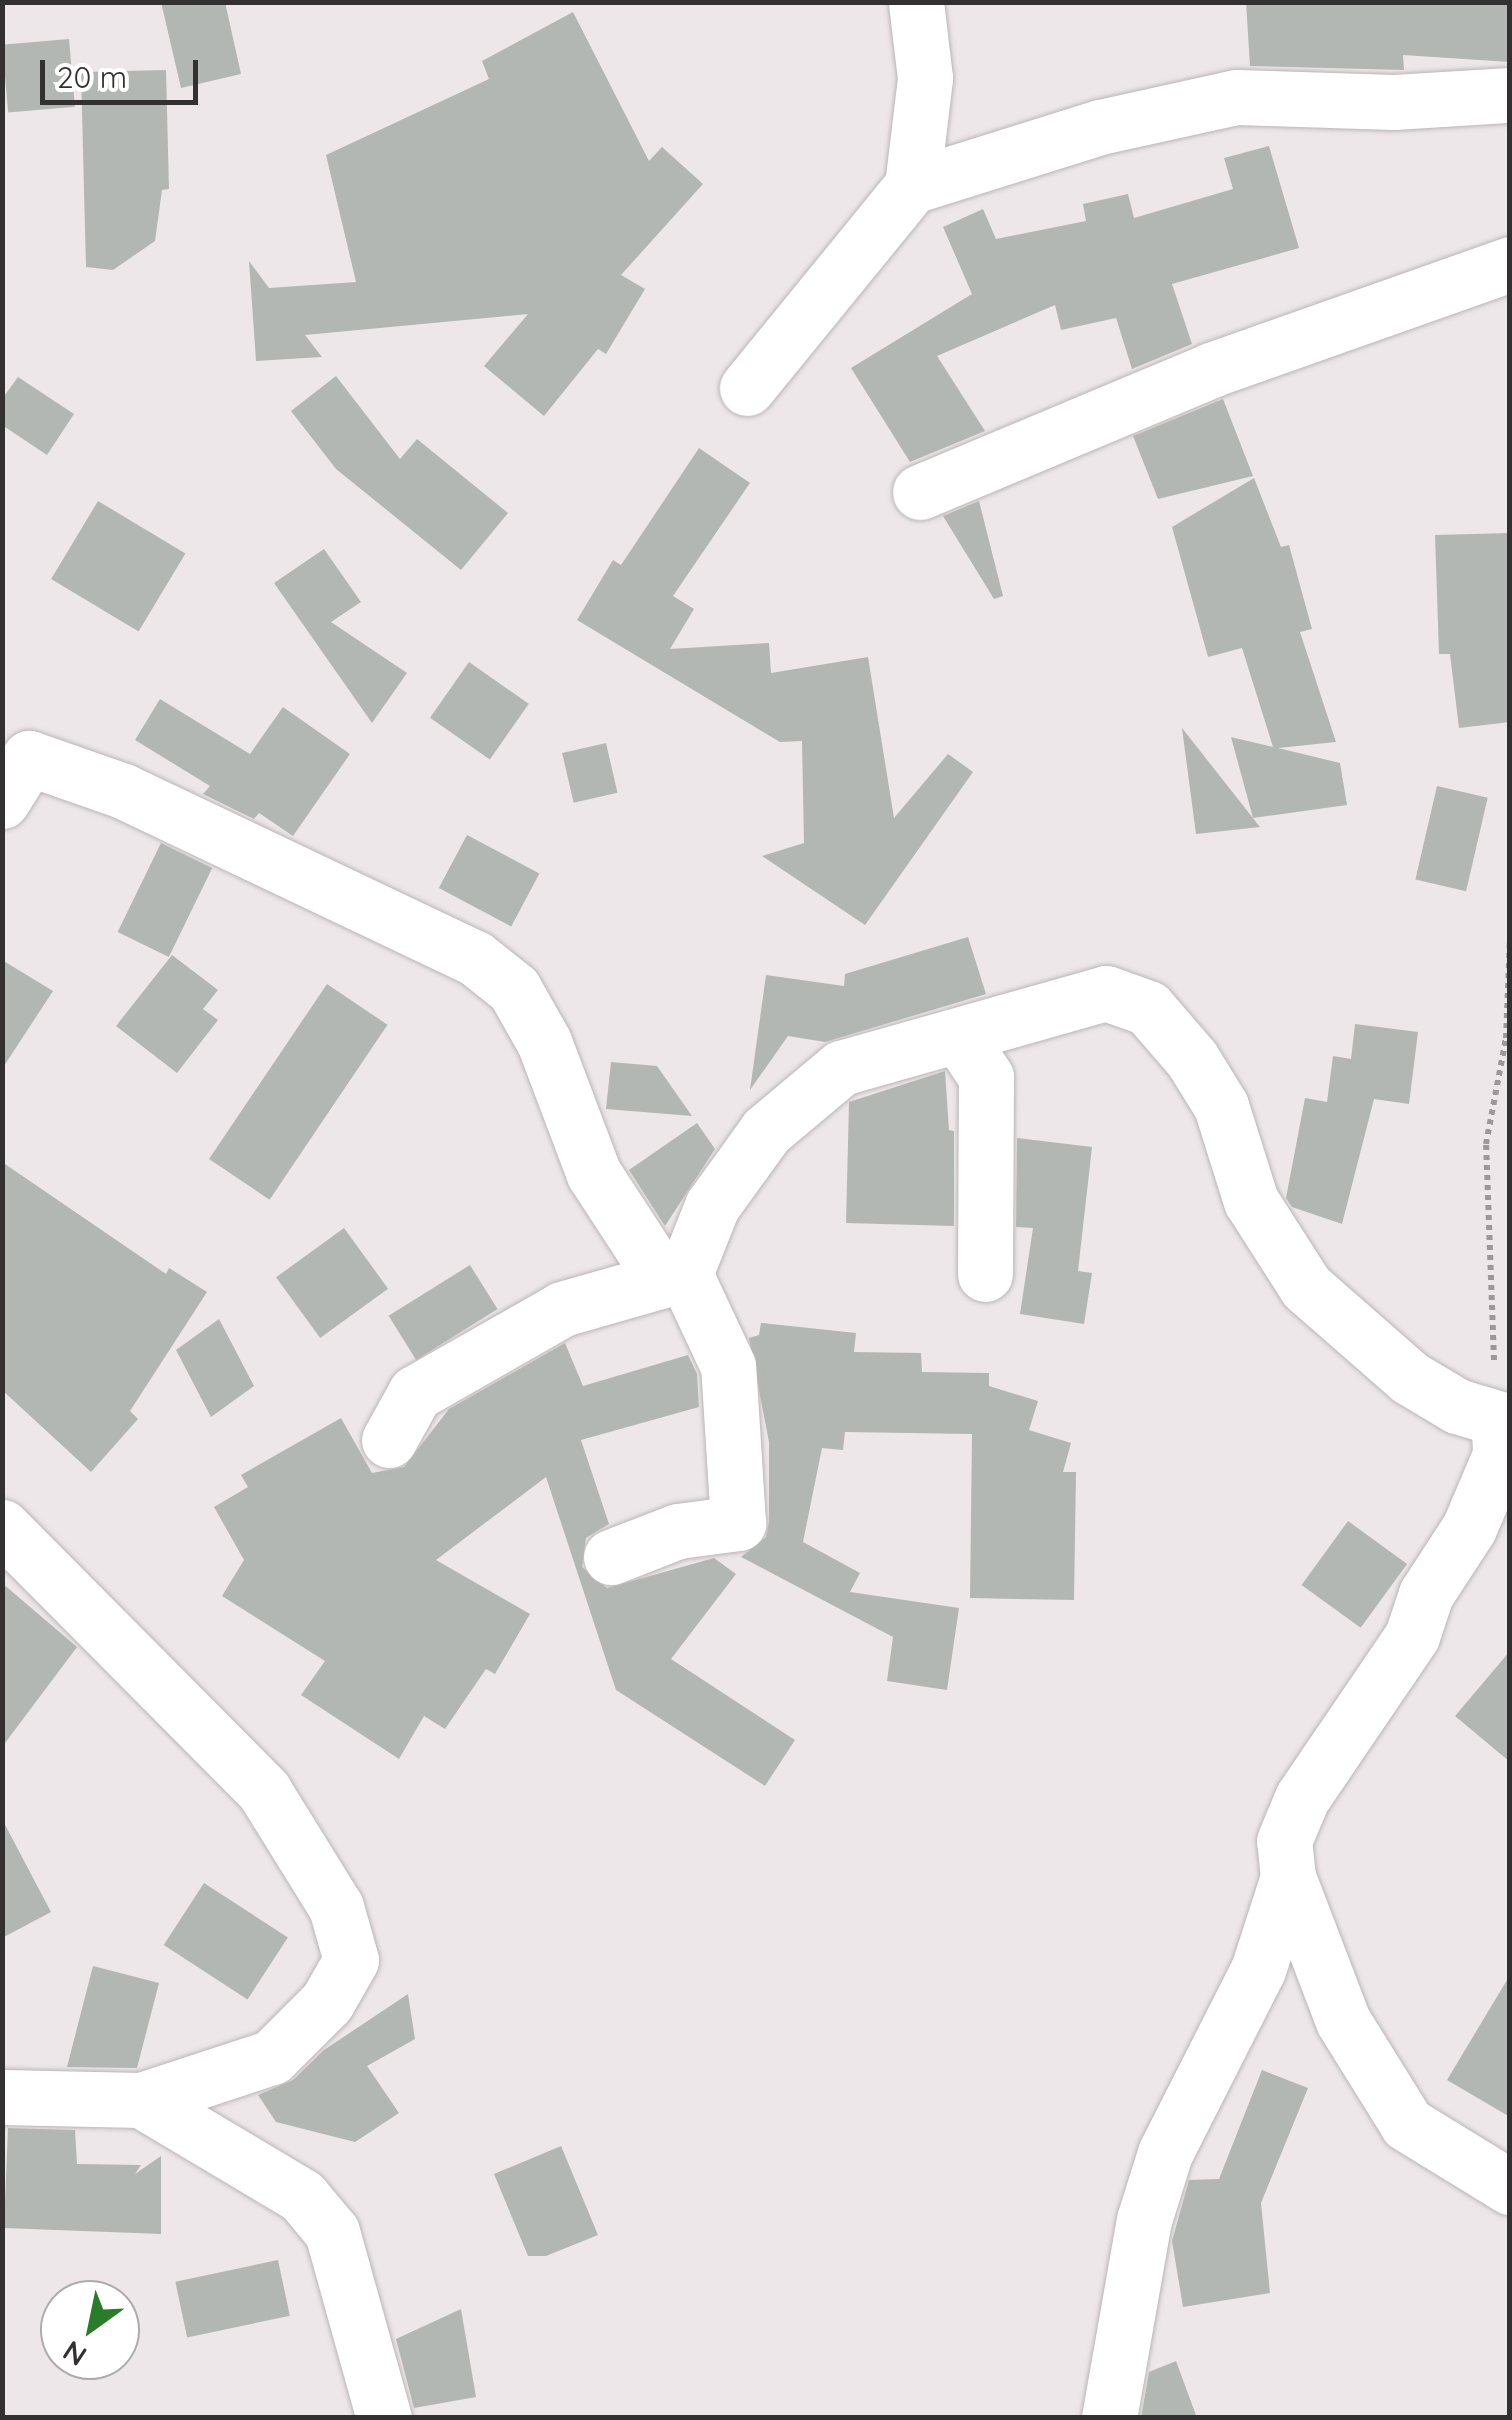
<!DOCTYPE html>
<html>
<head>
<meta charset="utf-8">
<style>
	body { margin:0 }
	#map { position:relative; width:1512px; height:2420px; overflow:hidden; background:#ede7e9; font-family:Quicksand,sans-serif }
	div>[style] { position:absolute }
	.building>* { inset:0; background:#b3b7b3; transform-origin:0 0 }
	.path>* { height:6px; margin-top:-3px; transform-origin:0; background:repeating-linear-gradient(90deg,#9c9899 0 5px,transparent 0 10px) }
	.roads { filter:drop-shadow(0 0 2px #bbb5b7) drop-shadow(0 0 2px #bbb5b7) }
	.minor>* { height:55px; margin:-27.5px; padding:0 27.5px; transform-origin:27.5px; border-radius:27.5px; background:#fff }
	span { translate:-50% -50%; white-space:nowrap; text-align:center; line-height:1.15; -webkit-text-stroke:10px #fff; paint-order:stroke }
	.frame { position:absolute; inset:0; border:5px solid #333031; pointer-events:none }
	.north { position:absolute; left:40px; top:2280px; width:100px; height:100px; box-sizing:border-box; background:#fff; border:2px solid #adacad; border-radius:50%; rotate:213deg; font-size:28px; font-weight:700; line-height:40px; text-align:center; color:#333031 }
	.north::after { content:''; display:block; margin:auto; width:35px; height:45px; background:#2a7d28; clip-path:polygon(50% 0,100% 100%,50% 72%,0 100%) }
	.scale { position:absolute; left:40px; top:60px; width:158px; height:45px; box-sizing:border-box; border:5px solid #333031; border-top:0; padding-left:12px; font-size:30px; line-height:35px; white-space:nowrap; color:#333031; -webkit-text-stroke:8px #fff; paint-order:stroke }
</style>
</head>
<body>
<div id="map">
	<div class="building">
		<i style="clip-path:polygon(161px 2px,225px 2px,241px 74px,181px 88px)"></i>
		<i style="clip-path:polygon(1246px 2px,1510px 2px,1510px 62px,1403px 55px,1404px 70px,1250px 66px)"></i>
		<i style="clip-path:polygon(573px 12px,649px 161px,662px 147px,703px 184px,621px 275px,645px 289px,606px 354px,598px 349px,544px 416px,484px 366px,528px 314px,305px 335px,322px 357px,256px 361px,249px 261px,269px 288px,356px 282px,326px 155px,489px 79px,482px 61px)"></i>
		<i style="left:69px;top:39px;width:68px;height:67px;rotate:85deg"></i>
		<i style="clip-path:polygon(166px 70px,169px 189px,162px 190px,155px 241px,113px 270px,86px 267px,81px 72px)"></i>
		<i style="clip-path:polygon(1269px 146px,1299px 248px,1172px 284px,1192px 344px,1132px 369px,1116px 318px,1061px 330px,1055px 305px,937px 356px,985px 431px,910px 462px,851px 368px,972px 294px,943px 227px,983px 209px,996px 239px,1086px 221px,1083px 204px,1128px 194px,1134px 218px,1233px 189px,1224px 158px)"></i>
		<i style="clip-path:polygon(336px 376px,400px 459px,417px 439px,508px 513px,461px 570px,336px 469px,291px 411px)"></i>
		<i style="clip-path:polygon(18px 377px,74px 414px,47px 455px,2px 425px,2px 399px)"></i>
		<i style="clip-path:polygon(1223px 399px,1253px 476px,1158px 499px,1133px 436px)"></i>
		<i style="clip-path:polygon(699px 448px,750px 483px,673px 596px,694px 609px,670px 649px,769px 643px,771px 673px,868px 657px,894px 818px,948px 754px,973px 772px,865px 925px,762px 856px,804px 843px,802px 741px,780px 742px,577px 620px,613px 560px,621px 565px)"></i>
		<i style="clip-path:polygon(1254px 478px,1281px 547px,1289px 545px,1312px 629px,1300px 632px,1336px 742px,1278px 748px,1340px 763px,1347px 805px,1253px 818px,1231px 737px,1273px 747px,1242px 648px,1208px 657px,1172px 527px)"></i>
		<i style="left:98px;top:501px;width:102px;height:91px;rotate:31deg"></i>
		<i style="clip-path:polygon(979px 501px,1003px 596px,994px 599px,943px 516px)"></i>
		<i style="clip-path:polygon(1510px 533px,1510px 722px,1459px 728px,1450px 654px,1439px 654px,1435px 535px)"></i>
		<i style="clip-path:polygon(324px 549px,361px 602px,331px 622px,407px 673px,372px 723px,274px 583px)"></i>
		<i style="left:469px;top:662px;width:73px;height:68px;rotate:35deg"></i>
		<i style="clip-path:polygon(160px 699px,250px 754px,283px 707px,350px 754px,293px 836px,259px 813px,254px 819px,203px 794px,210px 786px,135px 740px)"></i>
		<i style="clip-path:polygon(1182px 728px,1260px 827px,1196px 834px)"></i>
		<i style="left:606px;top:743px;width:51px;height:45px;rotate:77deg"></i>
		<i style="left:1437px;top:786px;width:52px;height:96px;rotate:13deg"></i>
		<i style="left:467px;top:835px;width:82px;height:60px;rotate:28deg"></i>
		<i style="left:161px;top:843px;width:57px;height:99px;rotate:26deg"></i>
		<i style="clip-path:polygon(968px 937px,986px 994px,825px 1042px,788px 1036px,750px 1090px,766px 975px,844px 986px,845px 974px)"></i>
		<i style="clip-path:polygon(172px 955px,218px 990px,203px 1009px,218px 1020px,177px 1073px,116px 1026px)"></i>
		<i style="clip-path:polygon(2px 960px,53px 991px,2px 1069px)"></i>
		<i style="left:327px;top:984px;width:73px;height:211px;rotate:34deg"></i>
		<i style="clip-path:polygon(1355px 1024px,1418px 1032px,1409px 1104px,1374px 1099px,1342px 1224px,1292px 1207px,1286px 1198px,1305px 1098px,1327px 1102px,1333px 1056px,1351px 1059px)"></i>
		<i style="clip-path:polygon(611px 1062px,657px 1066px,692px 1116px,606px 1109px)"></i>
		<i style="clip-path:polygon(945px 1071px,949px 1130px,954px 1131px,954px 1226px,846px 1223px,849px 1102px)"></i>
		<i style="clip-path:polygon(697px 1123px,715px 1149px,665px 1226px,629px 1170px)"></i>
		<i style="clip-path:polygon(1017px 1138px,1092px 1147px,1078px 1271px,1092px 1273px,1084px 1324px,1020px 1314px,1033px 1228px,1016px 1227px)"></i>
		<i style="clip-path:polygon(2px 1162px,166px 1274px,169px 1268px,207px 1292px,130px 1411px,138px 1419px,91px 1472px,2px 1390px)"></i>
		<i style="left:344px;top:1228px;width:75px;height:84px;rotate:54deg"></i>
		<i style="left:470px;top:1265px;width:52px;height:96px;rotate:58deg"></i>
		<i style="clip-path:polygon(219px 1319px,254px 1386px,211px 1417px,176px 1350px)"></i>
		<i style="clip-path:polygon(761px 1323px,856px 1333px,854px 1352px,921px 1353px,922px 1372px,989px 1373px,989px 1386px,1038px 1401px,1029px 1430px,1071px 1443px,1063px 1472px,1076px 1472px,1074px 1600px,970px 1598px,972px 1434px,845px 1432px,843px 1450px,822px 1448px,803px 1542px,860px 1573px,850px 1592px,959px 1608px,947px 1690px,887px 1681px,893px 1637px,741px 1557px,766px 1537px,769px 1522px,769px 1442px,749px 1338px,759px 1335px)"></i>
		<i style="clip-path:polygon(565px 1343px,583px 1386px,688px 1355px,697px 1374px,699px 1407px,581px 1440px,609px 1524px,586px 1538px,582px 1567px,607px 1588px,714px 1558px,736px 1574px,671px 1659px,795px 1740px,765px 1786px,616px 1690px,546px 1477px,436px 1560px,530px 1614px,495px 1674px,486px 1669px,445px 1729px,424px 1716px,399px 1759px,301px 1695px,325px 1661px,222px 1596px,244px 1560px,214px 1507px,248px 1487px,241px 1475px,341px 1418px,372px 1473px,404px 1467px,449px 1409px)"></i>
		<i style="left:1348px;top:1521px;width:73px;height:79px;rotate:36deg"></i>
		<i style="clip-path:polygon(2px 1583px,77px 1647px,2px 1747px)"></i>
		<i style="clip-path:polygon(1510px 1651px,1510px 1762px,1455px 1716px)"></i>
		<i style="clip-path:polygon(2px 1819px,51px 1912px,2px 1938px)"></i>
		<i style="left:204px;top:1883px;width:100px;height:74px;rotate:33deg"></i>
		<i style="clip-path:polygon(93px 1966px,159px 1983px,137px 2068px,67px 2067px)"></i>
		<i style="clip-path:polygon(1510px 1975px,1510px 2117px,1447px 2080px)"></i>
		<i style="clip-path:polygon(408px 1994px,415px 2039px,367px 2066px,399px 2113px,355px 2142px,276px 2122px,258px 2095px,293px 2080px,324px 2050px)"></i>
		<i style="clip-path:polygon(1262px 2070px,1308px 2088px,1261px 2203px,1270px 2293px,1183px 2307px,1172px 2241px,1189px 2180px,1219px 2179px)"></i>
		<i style="clip-path:polygon(8px 2128px,75px 2130px,77px 2164px,141px 2165px,135px 2174px,161px 2156px,161px 2234px,4px 2228px)"></i>
		<i style="clip-path:polygon(561px 2146px,598px 2235px,546px 2256px,528px 2256px,494px 2174px)"></i>
		<i style="left:278px;top:2260px;width:57px;height:105px;rotate:78deg"></i>
		<i style="clip-path:polygon(461px 2309px,476px 2397px,414px 2408px,396px 2339px)"></i>
		<i style="clip-path:polygon(1176px 2361px,1197px 2418px,1141px 2418px,1149px 2372px)"></i>
	</div>
	<div class="path">
		<i style="left:1494px;top:1360px;width:216px;rotate:-92.1deg"></i>
		<i style="left:1486px;top:1144px;width:108px;rotate:-79.3deg"></i>
		<i style="left:1506px;top:1038px;width:99px;rotate:-87.7deg"></i>
	</div>
	<div class="roads">
		<div class="minor">
			<i style="left:912px;top:186px;width:197px;rotate:-17.4deg"></i>
			<i style="left:1100px;top:127px;width:140px;rotate:-12.4deg"></i>
			<i style="left:1237px;top:97px;width:157px;rotate:1.8deg"></i>
			<i style="left:1394px;top:102px;width:116px;rotate:-3.5deg"></i>
			<i style="left:747px;top:388px;width:261px;rotate:-50.8deg"></i>
			<i style="left:912px;top:186px;width:109px;rotate:-83.1deg"></i>
			<i style="left:925px;top:78px;width:77px;rotate:-96.8deg"></i>
			<i style="left:920px;top:492px;width:316px;rotate:-22.7deg"></i>
			<i style="left:1211px;top:370px;width:317px;rotate:-19.5deg"></i>
			<i style="left:2px;top:801px;width:51px;rotate:-57.9deg"></i>
			<i style="left:29px;top:758px;width:100px;rotate:19.3deg"></i>
			<i style="left:123px;top:791px;width:390px;rotate:25.4deg"></i>
			<i style="left:475px;top:958px;width:50px;rotate:38.5deg"></i>
			<i style="left:514px;top:989px;width:61px;rotate:60.5deg"></i>
			<i style="left:544px;top:1042px;width:141px;rotate:69.3deg"></i>
			<i style="left:594px;top:1174px;width:126px;rotate:56.9deg"></i>
			<i style="left:960px;top:1038px;width:47px;rotate:56.3deg"></i>
			<i style="left:986px;top:1077px;width:197px;rotate:90.3deg"></i>
			<i style="left:389px;top:1440px;width:54px;rotate:-61deg"></i>
			<i style="left:415px;top:1393px;width:169px;rotate:-29.7deg"></i>
			<i style="left:562px;top:1309px;width:128px;rotate:-15.9deg"></i>
			<i style="left:2px;top:1527px;width:372px;rotate:45.2deg"></i>
			<i style="left:264px;top:1791px;width:137px;rotate:58.2deg"></i>
			<i style="left:336px;top:1907px;width:55px;rotate:74.2deg"></i>
			<i style="left:351px;top:1960px;width:48px;rotate:119.7deg"></i>
			<i style="left:327px;top:2002px;width:78px;rotate:135deg"></i>
			<i style="left:272px;top:2057px;width:138px;rotate:161.8deg"></i>
			<i style="left:611px;top:1557px;width:72px;rotate:-21.2deg"></i>
			<i style="left:678px;top:1531px;width:61px;rotate:-7.6deg"></i>
			<i style="left:738px;top:1523px;width:157px;rotate:-93.6deg"></i>
			<i style="left:728px;top:1366px;width:102px;rotate:-115.1deg"></i>
			<i style="left:685px;top:1274px;width:73px;rotate:-68.3deg"></i>
			<i style="left:712px;top:1206px;width:92px;rotate:-54.2deg"></i>
			<i style="left:766px;top:1131px;width:98px;rotate:-40deg"></i>
			<i style="left:841px;top:1068px;width:275px;rotate:-15.8deg"></i>
			<i style="left:1106px;top:993px;width:45px;rotate:19.7deg"></i>
			<i style="left:1148px;top:1008px;width:67px;rotate:49.2deg"></i>
			<i style="left:1192px;top:1059px;width:55px;rotate:58.3deg"></i>
			<i style="left:1221px;top:1106px;width:100px;rotate:72.5deg"></i>
			<i style="left:1251px;top:1201px;width:102px;rotate:57.4deg"></i>
			<i style="left:1306px;top:1287px;width:138px;rotate:41.2deg"></i>
			<i style="left:1410px;top:1378px;width:55px;rotate:30.8deg"></i>
			<i style="left:1457px;top:1406px;width:55px;rotate:16.8deg"></i>
			<i style="left:1288px;top:1877px;width:154px;rotate:69.1deg"></i>
			<i style="left:1343px;top:2021px;width:121px;rotate:58.1deg"></i>
			<i style="left:1407px;top:2124px;width:121px;rotate:31.5deg"></i>
			<i style="left:2px;top:2097px;width:139px;rotate:1.2deg"></i>
			<i style="left:141px;top:2100px;width:187px;rotate:30.8deg"></i>
			<i style="left:302px;top:2196px;width:47px;rotate:50.2deg"></i>
			<i style="left:332px;top:2232px;width:193px;rotate:74.4deg"></i>
			<i style="left:1109px;top:2418px;width:201px;rotate:-80deg"></i>
			<i style="left:1144px;top:2220px;width:70px;rotate:-72.6deg"></i>
			<i style="left:1165px;top:2153px;width:205px;rotate:-63.1deg"></i>
			<i style="left:1258px;top:1970px;width:98px;rotate:-72.1deg"></i>
			<i style="left:1288px;top:1877px;width:36px;rotate:-96deg"></i>
			<i style="left:1284px;top:1841px;width:47px;rotate:-67.3deg"></i>
			<i style="left:1302px;top:1798px;width:196px;rotate:-55.8deg"></i>
			<i style="left:1412px;top:1636px;width:44px;rotate:-71.6deg"></i>
			<i style="left:1426px;top:1594px;width:79px;rotate:-56.9deg"></i>
			<i style="left:1469px;top:1528px;width:79px;rotate:-67deg"></i>
			<i style="left:1500px;top:1455px;width:34px;rotate:-92deg"></i>
		</div>
	</div>
	<div class="frame"></div>
	<div class="north">N</div>
	<div class="scale">20 m</div>
</div>
</body>
</html>
